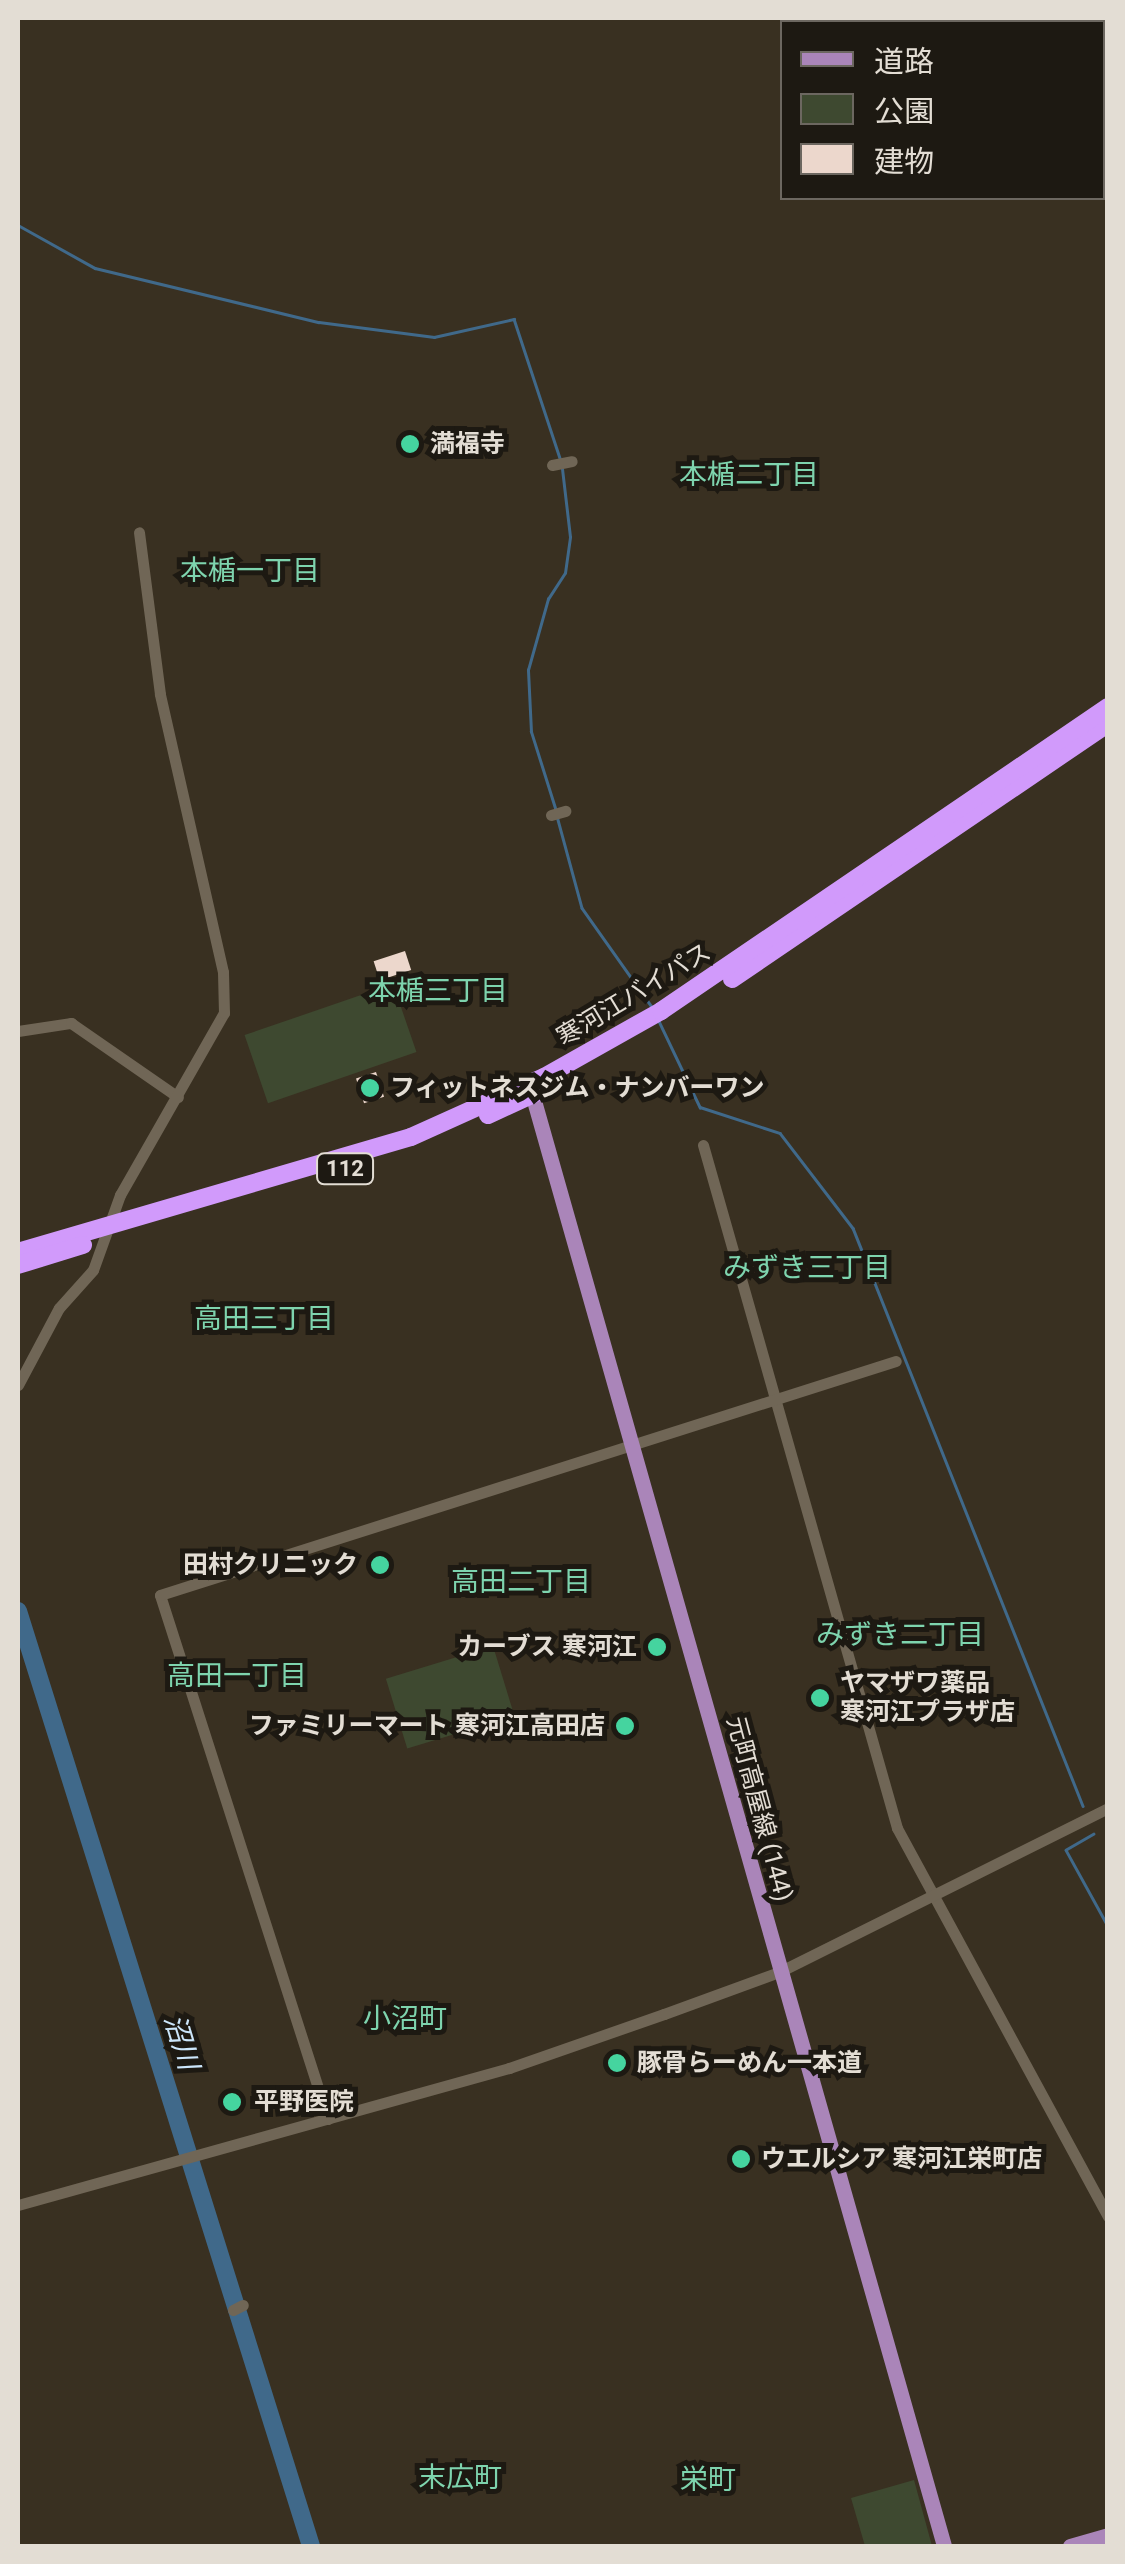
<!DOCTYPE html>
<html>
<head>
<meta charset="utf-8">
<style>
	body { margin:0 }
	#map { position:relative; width:1125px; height:2564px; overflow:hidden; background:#393021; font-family:Roboto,"Noto Sans JP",sans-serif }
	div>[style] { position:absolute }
	.green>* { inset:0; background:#3e4930; transform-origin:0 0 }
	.stream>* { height:2.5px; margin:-1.25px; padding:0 1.25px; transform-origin:1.25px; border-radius:1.25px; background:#40698a }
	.river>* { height:18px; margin:-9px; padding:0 9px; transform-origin:9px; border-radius:9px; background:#40698a }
	.building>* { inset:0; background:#ecd7cc; transform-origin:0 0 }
	.minor>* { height:11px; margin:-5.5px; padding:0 5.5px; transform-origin:5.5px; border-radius:5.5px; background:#706656 }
	.major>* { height:15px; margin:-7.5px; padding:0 7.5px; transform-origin:7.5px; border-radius:7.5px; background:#aa85b9 }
	.highway>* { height:18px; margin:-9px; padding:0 9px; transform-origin:9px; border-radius:9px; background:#d19afb }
	.dots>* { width:28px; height:28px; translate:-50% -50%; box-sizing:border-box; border:5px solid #1d1912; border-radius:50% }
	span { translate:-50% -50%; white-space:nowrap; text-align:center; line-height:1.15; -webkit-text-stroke:10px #1d1912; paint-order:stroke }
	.shield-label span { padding:2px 8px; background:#1d1912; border:2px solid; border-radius:8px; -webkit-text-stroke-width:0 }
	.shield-label { font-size:22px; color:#e3ddd4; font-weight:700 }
	.poi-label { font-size:25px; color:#e3ddd4; font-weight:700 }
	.left { translate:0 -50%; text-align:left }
	.right { translate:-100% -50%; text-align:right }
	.street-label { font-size:25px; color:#e3ddd4 }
	.neighbourhood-label { font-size:28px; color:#7ed4ae }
	.water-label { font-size:28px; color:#cce6fb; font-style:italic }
	.frame { position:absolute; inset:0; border:20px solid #e3ddd4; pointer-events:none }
	.legend { position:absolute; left:780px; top:20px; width:325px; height:180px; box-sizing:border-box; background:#1d1912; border:2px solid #6c6760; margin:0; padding:12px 18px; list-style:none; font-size:30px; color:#e3ddd4 }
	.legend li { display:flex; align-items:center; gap:20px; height:50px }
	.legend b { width:50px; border:2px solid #6c6760 }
</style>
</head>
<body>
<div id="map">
	<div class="green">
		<i style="left:393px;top:984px;width:72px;height:157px;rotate:71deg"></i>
		<i style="left:493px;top:1646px;width:73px;height:112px;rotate:73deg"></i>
		<i style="clip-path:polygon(914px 2480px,932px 2546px,865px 2546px,851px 2498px)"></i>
	</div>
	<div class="stream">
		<i style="left:18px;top:225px;width:88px;rotate:29.2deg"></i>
		<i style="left:95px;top:268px;width:230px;rotate:13.6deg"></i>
		<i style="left:319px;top:322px;width:116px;rotate:7.4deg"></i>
		<i style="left:434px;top:337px;width:82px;rotate:-12.7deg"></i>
		<i style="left:514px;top:319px;width:150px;rotate:71.7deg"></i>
		<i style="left:555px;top:808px;width:80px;rotate:-107.5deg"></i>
		<i style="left:531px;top:732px;width:62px;rotate:-92.8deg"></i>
		<i style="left:528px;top:670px;width:74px;rotate:-74.3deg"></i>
		<i style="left:548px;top:599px;width:31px;rotate:-57deg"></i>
		<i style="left:565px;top:573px;width:36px;rotate:-82deg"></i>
		<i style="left:570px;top:537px;width:68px;rotate:-96.7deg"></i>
		<i style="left:557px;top:816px;width:95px;rotate:74.8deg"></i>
		<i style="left:582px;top:908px;width:121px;rotate:54.7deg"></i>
		<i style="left:658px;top:1019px;width:98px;rotate:64.5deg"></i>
		<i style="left:700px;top:1107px;width:84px;rotate:18deg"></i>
		<i style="left:780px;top:1133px;width:120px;rotate:52.5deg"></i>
		<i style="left:853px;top:1228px;width:622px;rotate:68.3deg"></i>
		<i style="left:1094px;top:1834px;width:32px;rotate:150deg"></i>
		<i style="left:1066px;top:1850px;width:87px;rotate:61.1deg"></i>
	</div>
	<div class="river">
		<i style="left:18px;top:1611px;width:980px;rotate:72.6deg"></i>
	</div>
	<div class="building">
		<i style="left:405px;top:951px;width:20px;height:33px;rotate:72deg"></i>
		<i style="left:376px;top:1072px;width:26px;height:21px;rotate:72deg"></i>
	</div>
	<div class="minor">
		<i style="left:552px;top:465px;width:20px;rotate:-11deg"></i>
		<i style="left:551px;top:815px;width:15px;rotate:-16deg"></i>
		<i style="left:18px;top:1031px;width:54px;rotate:-8.6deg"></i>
		<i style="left:71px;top:1023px;width:130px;rotate:34.7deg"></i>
		<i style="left:703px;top:1145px;width:710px;rotate:74.14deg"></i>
		<i style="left:897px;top:1828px;width:442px;rotate:61.5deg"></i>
		<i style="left:18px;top:1385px;width:87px;rotate:-62deg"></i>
		<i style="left:59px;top:1308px;width:51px;rotate:-48.2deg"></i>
		<i style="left:93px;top:1270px;width:80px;rotate:-70.2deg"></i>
		<i style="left:120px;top:1195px;width:210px;rotate:-60.3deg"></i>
		<i style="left:224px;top:1013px;width:41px;rotate:-91.4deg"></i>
		<i style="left:223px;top:972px;width:285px;rotate:-102.8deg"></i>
		<i style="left:160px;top:694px;width:163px;rotate:-97.4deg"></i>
		<i style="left:328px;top:2119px;width:550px;rotate:-107.78deg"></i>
		<i style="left:160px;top:1595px;width:772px;rotate:-17.64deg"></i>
		<i style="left:18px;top:2205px;width:510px;rotate:-15.59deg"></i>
		<i style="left:509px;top:2068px;width:164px;rotate:-19.2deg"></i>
		<i style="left:664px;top:2014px;width:122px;rotate:-20.1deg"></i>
		<i style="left:779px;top:1972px;width:368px;rotate:-26.5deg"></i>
		<i style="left:233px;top:2310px;width:11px;rotate:-27deg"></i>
	</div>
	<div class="major">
		<i style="left:529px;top:1083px;width:1521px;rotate:74.16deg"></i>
		<i style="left:1070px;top:2546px;width:40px;rotate:-16deg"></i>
	</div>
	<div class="highway">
		<i style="left:732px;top:979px;width:455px;rotate:-34.2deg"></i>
		<i style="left:488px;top:1115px;width:74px;rotate:-24.8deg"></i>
		<i style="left:18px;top:1252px;width:409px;rotate:-16.3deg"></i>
		<i style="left:411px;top:1137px;width:146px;rotate:-24.3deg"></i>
		<i style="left:544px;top:1077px;width:134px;rotate:-29.4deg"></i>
		<i style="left:661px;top:1011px;width:541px;rotate:-34.22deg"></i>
		<i style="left:18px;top:1265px;width:68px;rotate:-17.1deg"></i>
	</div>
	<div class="dots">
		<i style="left:410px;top:444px;background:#45d49f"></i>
		<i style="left:370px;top:1088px;background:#45d49f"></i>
		<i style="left:380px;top:1565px;background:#45d49f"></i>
		<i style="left:657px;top:1647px;background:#45d49f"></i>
		<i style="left:820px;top:1698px;background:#45d49f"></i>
		<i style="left:625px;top:1726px;background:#45d49f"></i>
		<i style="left:617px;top:2063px;background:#45d49f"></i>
		<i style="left:232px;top:2102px;background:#45d49f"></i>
		<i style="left:741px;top:2159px;background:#45d49f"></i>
	</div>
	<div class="shield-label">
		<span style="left:345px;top:1169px">112</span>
	</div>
	<div class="poi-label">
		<span class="left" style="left:430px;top:444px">満福寺</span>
		<span class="left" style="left:390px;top:1088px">フィットネスジム・ナンバーワン</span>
		<span class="right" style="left:358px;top:1565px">田村クリニック</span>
		<span class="right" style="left:637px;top:1647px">カーブス 寒河江</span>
		<span class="left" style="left:840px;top:1698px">ヤマザワ薬品<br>寒河江プラザ店</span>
		<span class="right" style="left:605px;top:1726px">ファミリーマート 寒河江高田店</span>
		<span class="left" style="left:637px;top:2063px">豚骨らーめん一本道</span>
		<span class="left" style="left:254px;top:2102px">平野医院</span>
		<span class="left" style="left:761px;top:2159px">ウエルシア 寒河江栄町店</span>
	</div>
	<div class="street-label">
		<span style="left:634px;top:995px;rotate:-31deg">寒河江バイパス</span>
		<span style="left:759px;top:1809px;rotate:75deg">元町高屋線 (144)</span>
	</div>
	<div class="neighbourhood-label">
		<span style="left:749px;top:475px">本楯二丁目</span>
		<span style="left:250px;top:571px">本楯一丁目</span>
		<span style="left:438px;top:991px">本楯三丁目</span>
		<span style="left:807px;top:1268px">みずき三丁目</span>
		<span style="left:264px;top:1319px">高田三丁目</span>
		<span style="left:521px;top:1582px">高田二丁目</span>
		<span style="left:900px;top:1635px">みずき二丁目</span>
		<span style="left:237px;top:1676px">高田一丁目</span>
		<span style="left:405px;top:2019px">小沼町</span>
		<span style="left:460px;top:2478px">末広町</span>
		<span style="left:708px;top:2480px">栄町</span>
	</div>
	<div class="water-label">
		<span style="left:181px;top:2042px;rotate:73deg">沼川</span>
	</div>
	<div class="frame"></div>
	<ul class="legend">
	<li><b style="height:12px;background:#aa85b9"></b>道路</li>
	<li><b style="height:28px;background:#3e4930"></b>公園</li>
	<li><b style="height:28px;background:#ecd7cc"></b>建物</li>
	</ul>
</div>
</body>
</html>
